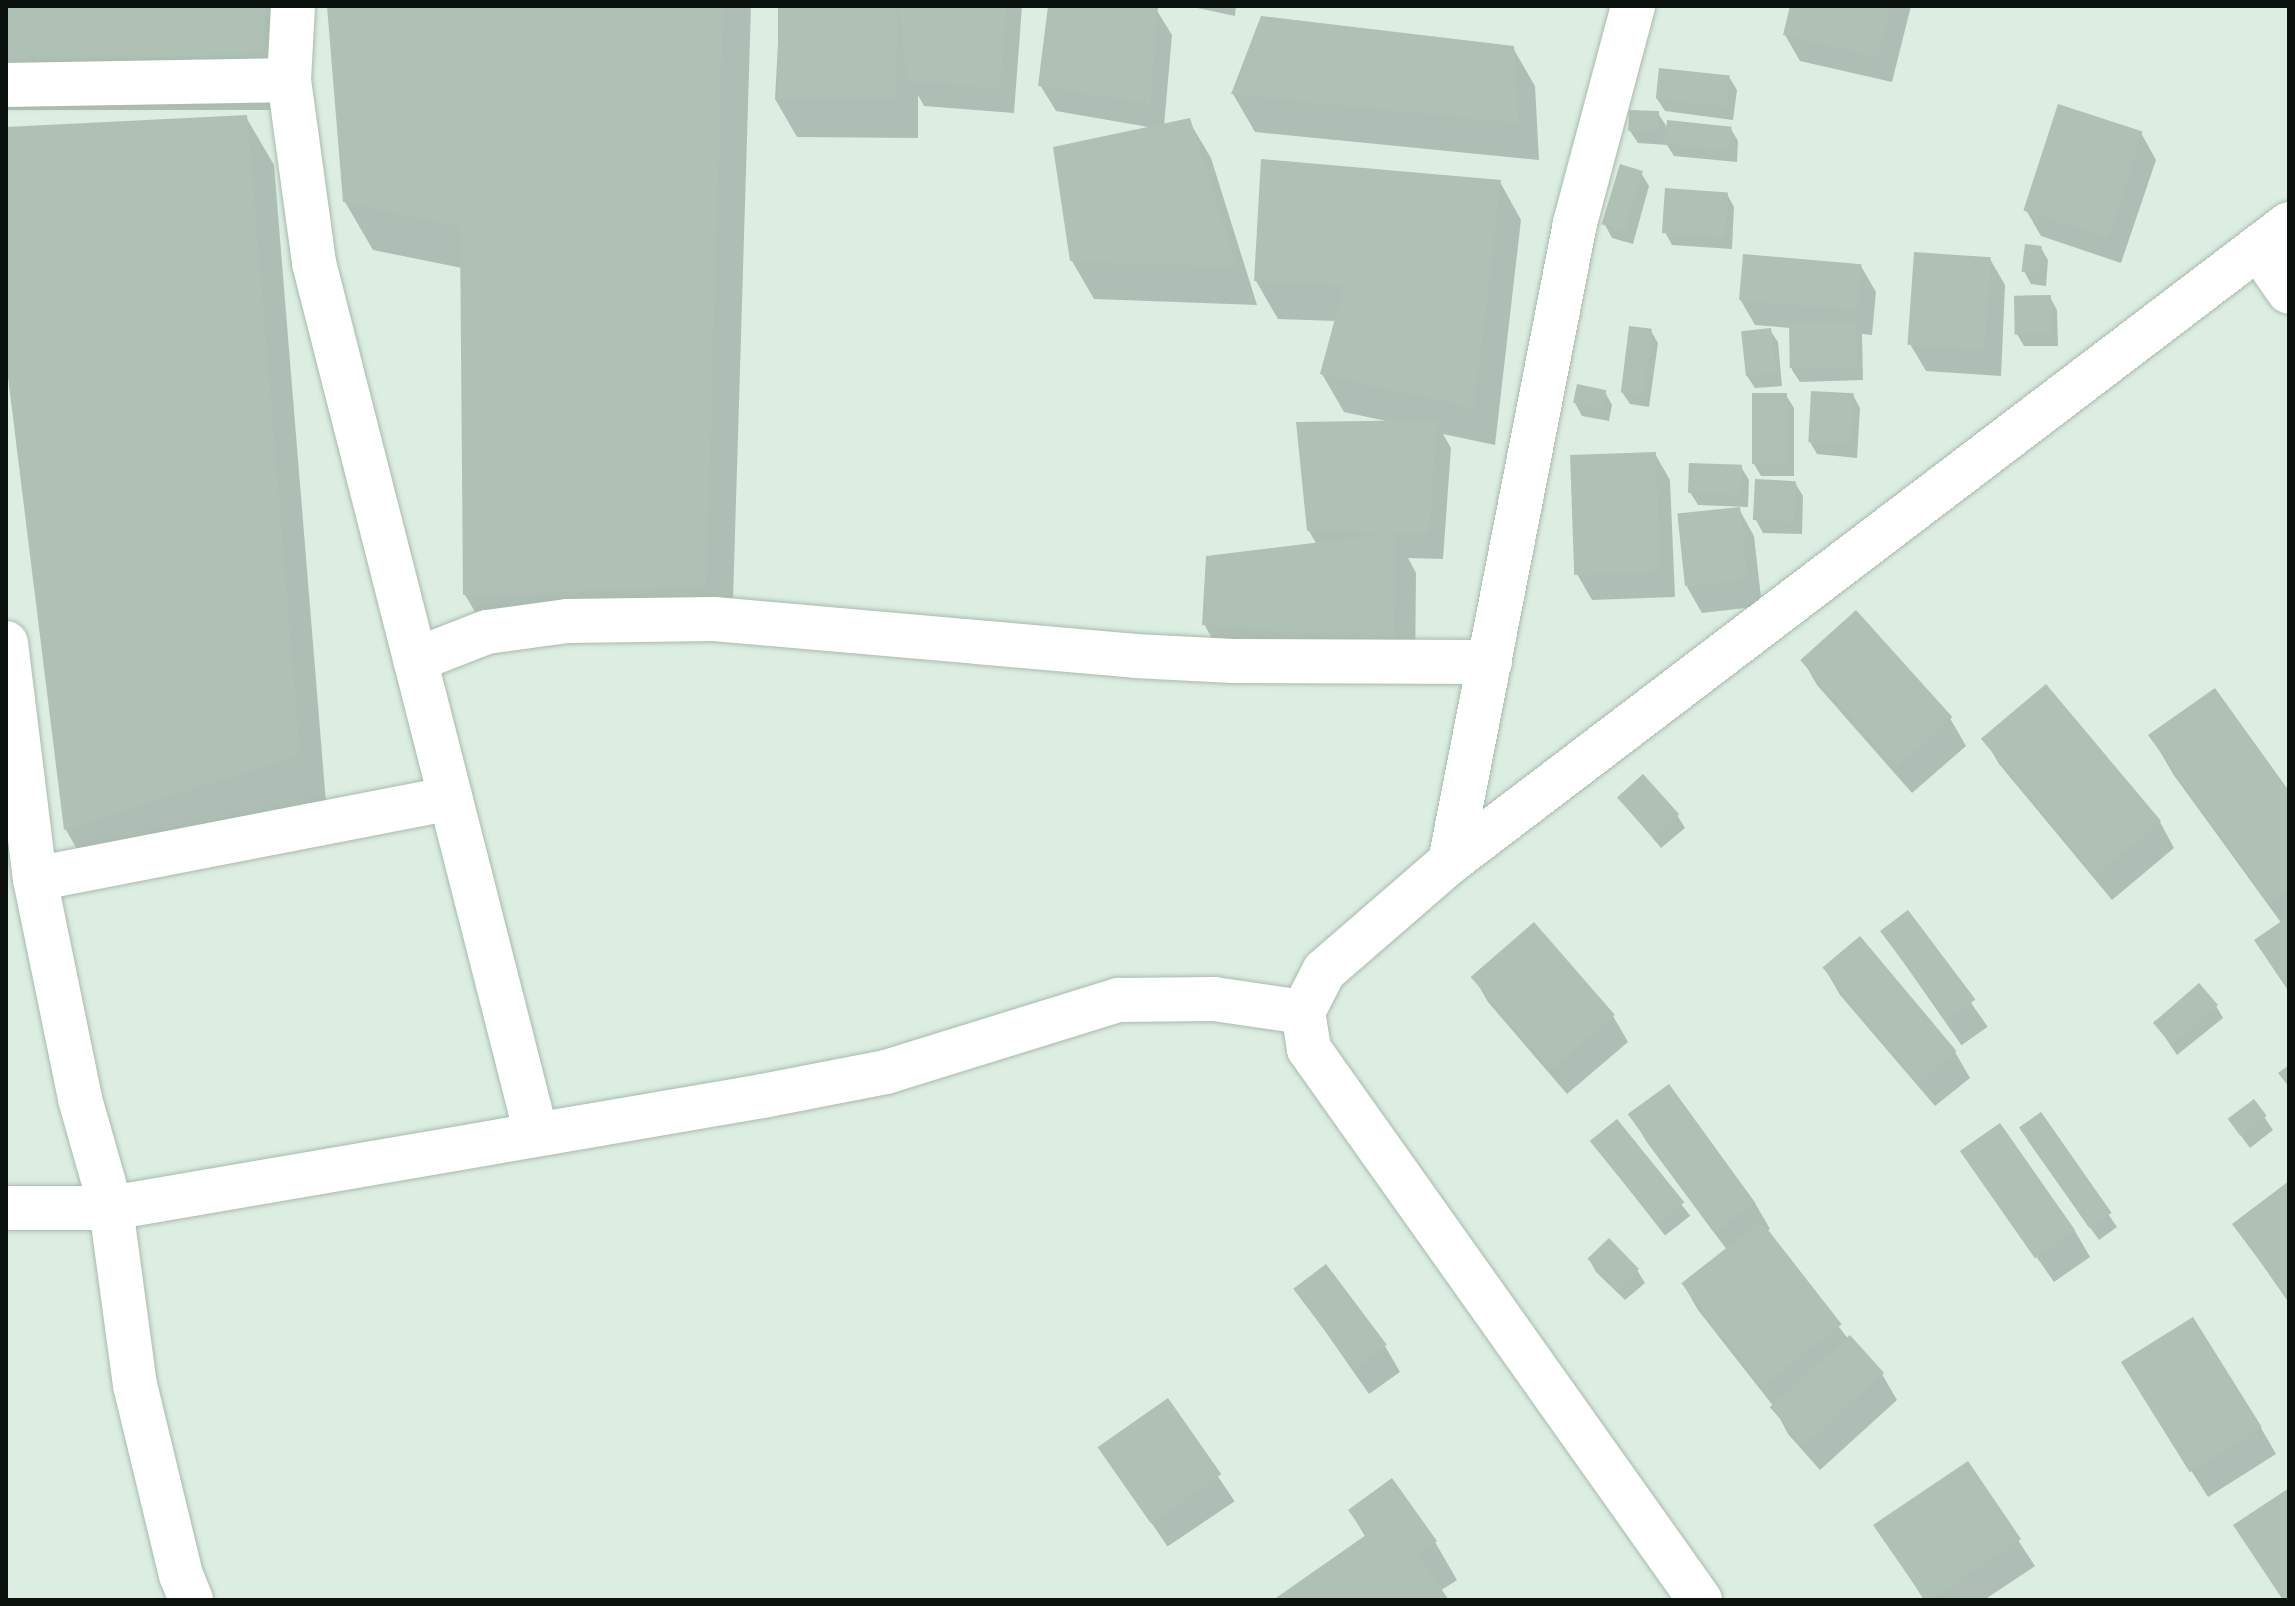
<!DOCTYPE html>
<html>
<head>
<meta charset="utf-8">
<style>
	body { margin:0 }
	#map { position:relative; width:2295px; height:1606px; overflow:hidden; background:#dbeee1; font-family:Inter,sans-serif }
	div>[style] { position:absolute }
	.shadow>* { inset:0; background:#0003; transform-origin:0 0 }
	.building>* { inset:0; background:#afc1b5; transform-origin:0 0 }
	.roads { filter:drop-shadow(0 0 2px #a8baae) drop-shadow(0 0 2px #a8baae) }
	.minor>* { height:44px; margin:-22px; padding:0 22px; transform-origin:22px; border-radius:22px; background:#fff }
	span { translate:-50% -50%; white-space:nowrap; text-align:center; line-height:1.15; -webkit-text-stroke:6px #dbeee1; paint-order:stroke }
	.frame { position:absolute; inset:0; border:8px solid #0b110d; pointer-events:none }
</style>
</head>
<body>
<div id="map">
	<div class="shadow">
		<i style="left:6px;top:6px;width:287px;height:104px"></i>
		<i style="clip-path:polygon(329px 6px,751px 6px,732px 634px,493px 642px,465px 595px,462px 268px,373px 250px,345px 202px)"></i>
		<i style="clip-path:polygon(780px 6px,1022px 6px,1014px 113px,924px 106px,918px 95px,918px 138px,797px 137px,775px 99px)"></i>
		<i style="clip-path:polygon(1050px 6px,1156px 9px,1172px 35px,1164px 126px,1189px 121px,1211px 158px,1257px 305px,1094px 299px,1072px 261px,1154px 128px,1056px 111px,1040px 85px)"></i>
		<i style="clip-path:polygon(1188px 6px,1236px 6px,1235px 16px)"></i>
		<i style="clip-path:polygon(1792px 6px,1911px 6px,1892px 82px,1800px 61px,1785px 35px)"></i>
		<i style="clip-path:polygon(1513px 48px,1535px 86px,1539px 160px,1255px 132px,1233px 94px)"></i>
		<i style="clip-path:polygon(1729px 77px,1737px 90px,1733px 120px,1665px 111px,1657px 99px)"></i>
		<i style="clip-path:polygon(1658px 113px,1668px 129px,1731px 129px,1738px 141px,1737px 162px,1674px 156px,1667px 145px,1638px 143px,1630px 131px)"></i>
		<i style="clip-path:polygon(246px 117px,274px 165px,326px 803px,93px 877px,66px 830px,6px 345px,6px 129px)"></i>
		<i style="clip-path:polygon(2141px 133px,2156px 160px,2121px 263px,2041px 236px,2026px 210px)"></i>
		<i style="clip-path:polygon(1641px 173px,1649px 186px,1633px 244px,1612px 238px,1605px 225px)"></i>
		<i style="clip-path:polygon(1500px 182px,1521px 220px,1495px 445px,1443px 434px,1451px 448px,1443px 559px,1408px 558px,1416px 573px,1415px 677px,1225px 662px,1204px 624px,1317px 545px,1309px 531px,1386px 421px,1344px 412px,1322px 374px,1336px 321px,1278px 319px,1256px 281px)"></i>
		<i style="clip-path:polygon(1727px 194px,1734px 207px,1732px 249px,1672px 245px,1665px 232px)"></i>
		<i style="clip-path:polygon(2041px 248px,2048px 260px,2046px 286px,2031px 284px,2024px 271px)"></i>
		<i style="clip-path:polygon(1990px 259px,2005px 285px,2001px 376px,1926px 371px,1910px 344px)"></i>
		<i style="clip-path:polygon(1861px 266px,1876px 292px,1872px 335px,1862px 334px,1863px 380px,1800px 382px,1792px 370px,1791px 328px,1755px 325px,1740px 299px)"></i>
		<i style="clip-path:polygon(2050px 297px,2057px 310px,2058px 346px,2024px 346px,2017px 334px)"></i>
		<i style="clip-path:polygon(1770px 330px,1778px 342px,1782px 386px,1755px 388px,1747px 376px)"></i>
		<i style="clip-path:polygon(1651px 331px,1658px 343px,1649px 407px,1630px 404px,1622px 392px)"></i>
		<i style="clip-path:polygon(1605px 392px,1612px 405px,1609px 421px,1582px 416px,1575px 403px)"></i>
		<i style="clip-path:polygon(1786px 395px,1794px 408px,1794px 476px,1761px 476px,1754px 464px)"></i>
		<i style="clip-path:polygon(1853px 395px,1860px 408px,1857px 458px,1817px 454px,1810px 442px)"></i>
		<i style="clip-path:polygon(1655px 454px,1670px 480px,1675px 597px,1592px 600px,1577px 574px)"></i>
		<i style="clip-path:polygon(1741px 467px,1749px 480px,1748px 507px,1698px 505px,1690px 492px)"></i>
		<i style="clip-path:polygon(1795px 483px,1803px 496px,1802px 534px,1763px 533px,1756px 520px)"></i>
		<i style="clip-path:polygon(1739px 509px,1754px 536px,1762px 606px,1702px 613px,1687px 587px)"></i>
		<i style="clip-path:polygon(1855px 613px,1951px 720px,1966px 746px,1912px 793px,1817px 685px,1802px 659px)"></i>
		<i style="clip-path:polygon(2046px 687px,2160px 822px,2174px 848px,2112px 900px,1999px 764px,1984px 738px)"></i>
		<i style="clip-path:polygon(2151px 736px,2289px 794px,2289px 992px,2272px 966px,2282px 924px,2173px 774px)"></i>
		<i style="clip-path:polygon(1619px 798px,1677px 815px,1685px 828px,1661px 848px)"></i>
		<i style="left:1908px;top:913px;width:139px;height:32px;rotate:55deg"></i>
		<i style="clip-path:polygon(1825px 969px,1955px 1052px,1970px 1078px,1935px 1106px,1840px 995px)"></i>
		<i style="clip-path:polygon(1473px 976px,1613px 1016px,1628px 1042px,1567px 1094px,1488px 1002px)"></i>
		<i style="clip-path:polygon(2216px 1006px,2223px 1018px,2177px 1055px,2154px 1021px)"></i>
		<i style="clip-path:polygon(1669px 1087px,1755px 1203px,1770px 1229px,1766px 1231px,1849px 1340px,1882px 1374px,1897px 1400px,1820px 1470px,1788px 1434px,1774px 1407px,1698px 1310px,1683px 1284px,1727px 1250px,1646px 1141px,1631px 1115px)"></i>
		<i style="clip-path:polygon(2254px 1102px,2273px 1130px,2250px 1148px,2239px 1133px)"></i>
		<i style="clip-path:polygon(2040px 1115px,2117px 1227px,2099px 1240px,2028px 1141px)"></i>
		<i style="left:1617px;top:1122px;width:119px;height:32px;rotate:52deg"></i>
		<i style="clip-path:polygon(1964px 1153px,2075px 1231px,2090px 1257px,2054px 1282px)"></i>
		<i style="clip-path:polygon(2289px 1183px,2289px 1303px,2234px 1224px)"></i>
		<i style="clip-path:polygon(1589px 1259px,1637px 1270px,1645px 1283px,1625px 1300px,1596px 1272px)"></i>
		<i style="clip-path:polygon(1295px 1288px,1385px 1346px,1400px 1372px,1369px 1394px)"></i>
		<i style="clip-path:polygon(2139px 1389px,2261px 1428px,2276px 1454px,2208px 1497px)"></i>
		<i style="left:1167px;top:1401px;width:121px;height:81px;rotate:56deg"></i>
		<i style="clip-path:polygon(1968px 1464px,2035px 1566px,1984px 1600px,1924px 1600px,1876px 1525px)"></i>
		<i style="clip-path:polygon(1350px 1511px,1435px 1542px,1457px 1580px,1440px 1591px,1446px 1600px,1277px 1600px,1366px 1538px)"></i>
	</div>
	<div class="building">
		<i style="clip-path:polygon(6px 6px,265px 6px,263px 54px,6px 62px)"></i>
		<i style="clip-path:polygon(327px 6px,723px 6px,706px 587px,463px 595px,460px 226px,343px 202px)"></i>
		<i style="left:778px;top:6px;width:119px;height:93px"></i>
		<i style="clip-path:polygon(899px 6px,1006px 6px,1000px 88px,907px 81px)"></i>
		<i style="clip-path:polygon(1048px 6px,1158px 7px,1150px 104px,1038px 86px)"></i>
		<i style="clip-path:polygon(1790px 6px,1890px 6px,1878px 57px,1783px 35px)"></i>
		<i style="clip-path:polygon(1261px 16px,1514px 46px,1518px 123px,1231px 94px)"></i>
		<i style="left:1659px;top:68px;width:71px;height:31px;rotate:6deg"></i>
		<i style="left:2058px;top:104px;width:89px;height:112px;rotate:18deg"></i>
		<i style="left:1629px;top:110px;width:30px;height:21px;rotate:2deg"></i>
		<i style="clip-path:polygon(247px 115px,300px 755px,64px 830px,6px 361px,6px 127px)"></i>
		<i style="clip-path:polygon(1190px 118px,1237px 267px,1070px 261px,1053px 147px)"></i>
		<i style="left:1667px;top:120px;width:65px;height:24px;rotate:6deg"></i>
		<i style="clip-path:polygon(1261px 159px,1501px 180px,1474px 408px,1320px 374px,1344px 285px,1254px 281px)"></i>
		<i style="left:1620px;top:164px;width:24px;height:63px;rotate:17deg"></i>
		<i style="left:1665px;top:188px;width:63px;height:45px;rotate:4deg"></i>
		<i style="left:2025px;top:244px;width:17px;height:28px;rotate:7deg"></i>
		<i style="left:1914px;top:252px;width:77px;height:93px;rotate:4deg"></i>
		<i style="left:1743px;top:254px;width:119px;height:46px;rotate:5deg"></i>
		<i style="left:2051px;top:295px;width:39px;height:37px;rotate:89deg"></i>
		<i style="left:1856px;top:322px;width:45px;height:67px;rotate:89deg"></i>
		<i style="left:1629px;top:326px;width:23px;height:67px;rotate:7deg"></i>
		<i style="left:1771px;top:328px;width:45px;height:30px;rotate:84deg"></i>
		<i style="left:1577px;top:384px;width:30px;height:19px;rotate:12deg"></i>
		<i style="left:1811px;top:391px;width:43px;height:51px;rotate:3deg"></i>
		<i style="left:1752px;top:393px;width:35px;height:71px"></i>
		<i style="clip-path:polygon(1437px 420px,1429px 533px,1395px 533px,1394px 640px,1202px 625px,1206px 556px,1395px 533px,1307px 531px,1296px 422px)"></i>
		<i style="left:1656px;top:452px;width:120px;height:86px;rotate:88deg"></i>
		<i style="left:1689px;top:463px;width:53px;height:30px;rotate:2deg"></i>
		<i style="left:1755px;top:479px;width:41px;height:41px;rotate:3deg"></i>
		<i style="left:1740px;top:507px;width:73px;height:63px;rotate:84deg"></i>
		<i style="left:1856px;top:610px;width:144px;height:75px;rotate:48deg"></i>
		<i style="left:2046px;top:684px;width:179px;height:85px;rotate:50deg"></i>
		<i style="clip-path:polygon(2215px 688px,2289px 791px,2289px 889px,2270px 903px,2148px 735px)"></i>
		<i style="left:1643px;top:774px;width:54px;height:35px;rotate:48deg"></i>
		<i style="left:1908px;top:910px;width:112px;height:35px;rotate:53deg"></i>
		<i style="clip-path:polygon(2289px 916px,2289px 975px,2281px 980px,2254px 940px)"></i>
		<i style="left:1534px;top:922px;width:123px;height:84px;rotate:49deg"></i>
		<i style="left:1860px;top:936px;width:150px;height:49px;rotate:50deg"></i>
		<i style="left:2199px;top:983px;width:29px;height:61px;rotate:49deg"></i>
		<i style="clip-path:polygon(2289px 1065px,2289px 1087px,2278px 1073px)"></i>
		<i style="left:1669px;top:1084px;width:147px;height:51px;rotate:54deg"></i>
		<i style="left:2254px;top:1099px;width:21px;height:33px;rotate:53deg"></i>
		<i style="left:2041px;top:1112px;width:123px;height:27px;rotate:55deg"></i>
		<i style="left:1617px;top:1119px;width:107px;height:35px;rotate:51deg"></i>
		<i style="left:2000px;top:1123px;width:131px;height:49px;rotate:55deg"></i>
		<i style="clip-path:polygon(2289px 1181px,2289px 1300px,2232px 1224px)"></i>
		<i style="left:1761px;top:1221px;width:131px;height:101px;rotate:52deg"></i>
		<i style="left:1609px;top:1238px;width:43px;height:30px;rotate:46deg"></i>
		<i style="left:1326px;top:1264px;width:101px;height:41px;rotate:53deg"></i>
		<i style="left:2193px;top:1317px;width:130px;height:85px;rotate:58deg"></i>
		<i style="left:1850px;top:1335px;width:51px;height:108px;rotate:48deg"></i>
		<i style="left:1168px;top:1398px;width:93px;height:86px;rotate:55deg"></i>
		<i style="clip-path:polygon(1968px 1461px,2021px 1539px,1931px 1600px,1925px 1600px,1873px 1525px)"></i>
		<i style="clip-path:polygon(1392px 1478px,1437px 1541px,1417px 1555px,1449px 1600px,1273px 1600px,1366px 1535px,1348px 1510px)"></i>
		<i style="clip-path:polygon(2289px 1488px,2289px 1600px,2283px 1600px,2233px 1525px)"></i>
	</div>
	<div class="roads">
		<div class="minor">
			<i style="left:293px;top:6px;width:74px;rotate:93.1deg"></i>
			<i style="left:289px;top:80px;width:185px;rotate:82.2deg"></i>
			<i style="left:314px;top:263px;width:898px;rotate:75.69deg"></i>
			<i style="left:6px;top:85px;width:283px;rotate:-1deg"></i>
			<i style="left:2259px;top:249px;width:52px;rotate:55.1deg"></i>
			<i style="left:6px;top:643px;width:238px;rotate:83deg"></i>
			<i style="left:35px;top:879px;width:225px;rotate:78.4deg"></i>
			<i style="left:80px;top:1099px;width:113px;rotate:74.1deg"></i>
			<i style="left:111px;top:1208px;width:179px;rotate:82.3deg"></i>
			<i style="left:135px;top:1385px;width:195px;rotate:76.4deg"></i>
			<i style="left:181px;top:1575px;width:27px;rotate:68deg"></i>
			<i style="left:415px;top:660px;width:77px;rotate:-21.3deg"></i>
			<i style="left:487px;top:632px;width:81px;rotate:-7.8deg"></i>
			<i style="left:567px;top:621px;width:147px;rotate:-0.8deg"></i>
			<i style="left:714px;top:619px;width:423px;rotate:5deg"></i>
			<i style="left:1135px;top:656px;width:98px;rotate:2.9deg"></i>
			<i style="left:1233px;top:661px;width:257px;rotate:0.2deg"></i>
			<i style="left:1450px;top:862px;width:651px;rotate:-78.93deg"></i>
			<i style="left:1575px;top:223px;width:225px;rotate:-75deg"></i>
			<i style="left:35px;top:879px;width:423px;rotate:-11deg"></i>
			<i style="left:6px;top:1208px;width:105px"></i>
			<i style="left:111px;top:1208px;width:662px;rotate:-9.75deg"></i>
			<i style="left:763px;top:1096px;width:125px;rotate:-11deg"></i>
			<i style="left:886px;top:1072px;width:244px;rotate:-17.2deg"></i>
			<i style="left:1119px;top:1000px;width:95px;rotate:-0.6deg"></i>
			<i style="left:1214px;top:999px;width:90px;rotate:8.3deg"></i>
			<i style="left:1700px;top:1600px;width:676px;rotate:-125.36deg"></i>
			<i style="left:1309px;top:1049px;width:37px;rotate:-99deg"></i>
			<i style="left:1303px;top:1012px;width:46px;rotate:-62.9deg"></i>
			<i style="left:1324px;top:971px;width:167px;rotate:-40.9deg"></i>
			<i style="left:1450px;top:862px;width:1054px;rotate:-37.25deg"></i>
		</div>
	</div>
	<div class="frame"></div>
</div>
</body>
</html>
